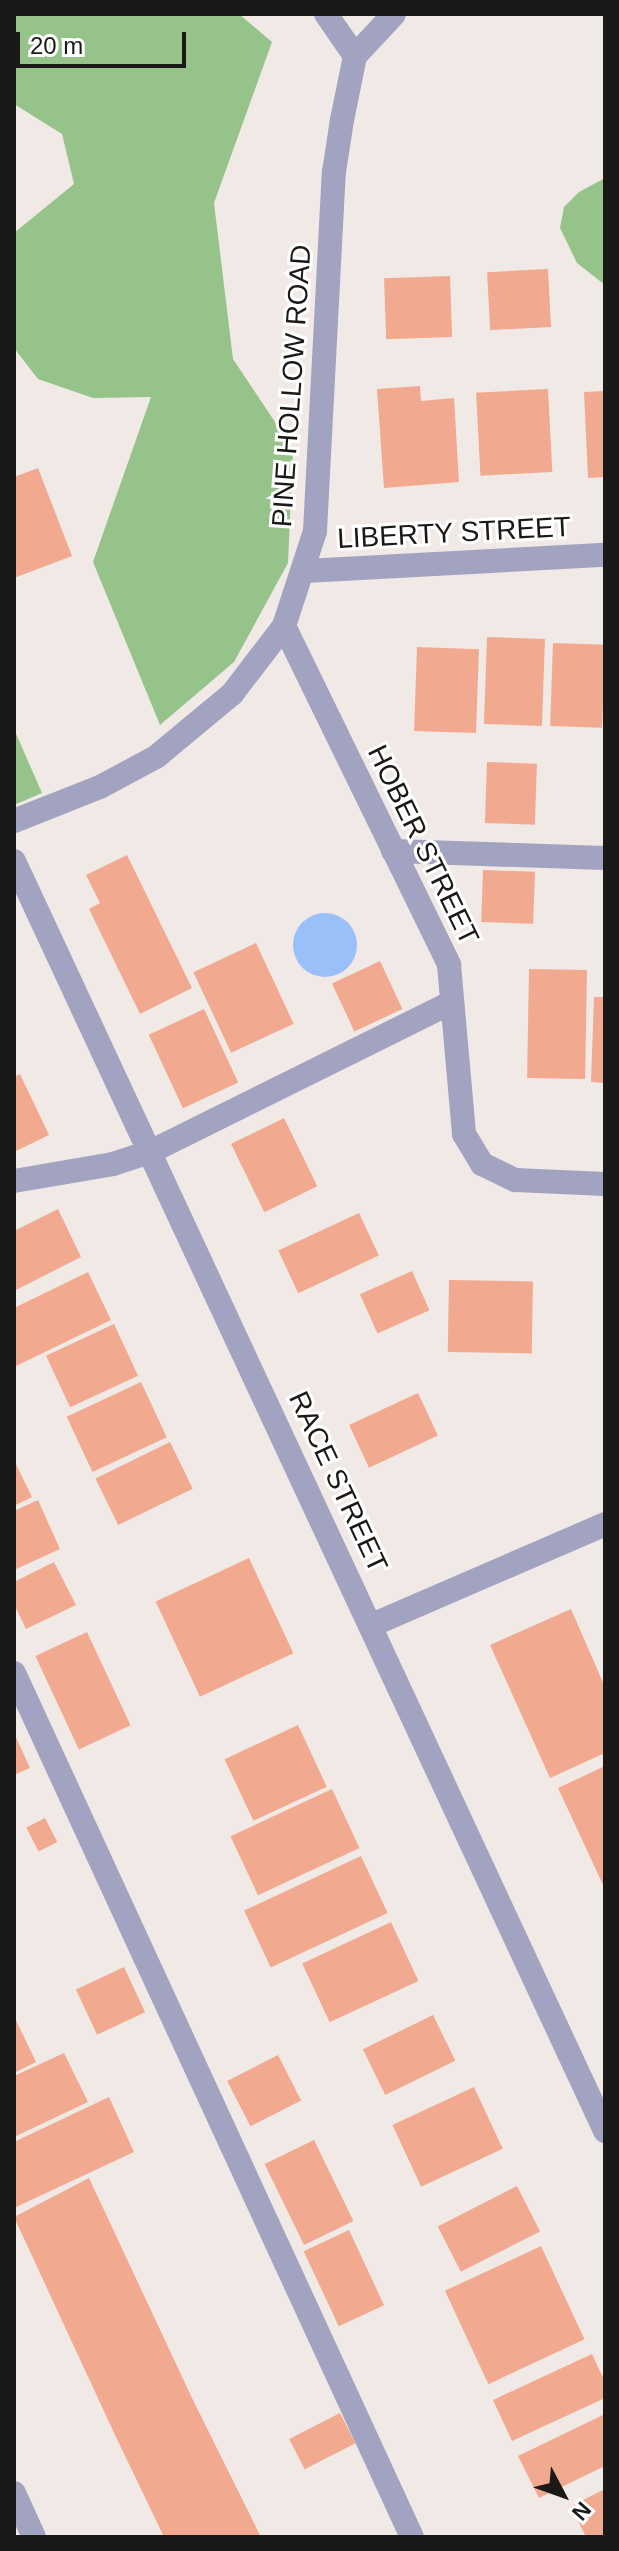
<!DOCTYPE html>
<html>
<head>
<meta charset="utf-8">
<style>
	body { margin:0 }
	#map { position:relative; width:619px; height:2551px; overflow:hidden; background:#f1e9e6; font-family:Helvetica,sans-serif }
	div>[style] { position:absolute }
	.forest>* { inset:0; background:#96c38a }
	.water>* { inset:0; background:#9ac0fa }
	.round { border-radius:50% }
	.building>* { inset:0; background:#f1aa90; transform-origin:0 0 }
	.minor>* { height:24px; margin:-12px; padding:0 12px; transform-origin:12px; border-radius:12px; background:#a2a3c0 }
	span { translate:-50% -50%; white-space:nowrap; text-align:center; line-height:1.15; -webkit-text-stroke:6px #fff; paint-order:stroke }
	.street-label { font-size:28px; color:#1b1917 }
	.frame { position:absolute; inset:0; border:16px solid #1b1917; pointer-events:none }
	.north { position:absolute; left:523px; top:2455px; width:80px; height:80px; -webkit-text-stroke:6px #fff; paint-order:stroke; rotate:131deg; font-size:22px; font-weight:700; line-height:32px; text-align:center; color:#1b1917 }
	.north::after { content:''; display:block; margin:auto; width:28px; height:36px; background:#1b1917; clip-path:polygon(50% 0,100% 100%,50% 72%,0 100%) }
	.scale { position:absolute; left:16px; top:32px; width:170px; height:36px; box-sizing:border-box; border:4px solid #1b1917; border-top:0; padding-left:10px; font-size:24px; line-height:28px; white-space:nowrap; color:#1b1917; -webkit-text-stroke:6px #fff; paint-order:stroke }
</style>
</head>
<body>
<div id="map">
	<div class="forest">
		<i style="clip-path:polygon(14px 14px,239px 14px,272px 42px,214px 203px,233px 359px,293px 449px,288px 563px,234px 662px,160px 725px,93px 562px,151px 397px,93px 398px,38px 379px,14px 348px,14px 233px,74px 184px,62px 134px,14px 104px)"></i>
		<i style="clip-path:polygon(605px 178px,605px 285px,577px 263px,560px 228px,564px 207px,579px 192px)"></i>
		<i style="clip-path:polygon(14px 729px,42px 793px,14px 805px)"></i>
	</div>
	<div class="water">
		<i class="round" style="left:293px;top:913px;width:64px;height:64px"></i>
	</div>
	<div class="building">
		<i style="left:548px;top:269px;width:58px;height:61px;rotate:87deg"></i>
		<i style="left:450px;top:276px;width:61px;height:66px;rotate:88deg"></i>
		<i style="clip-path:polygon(420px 386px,421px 401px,454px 398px,459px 482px,384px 488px,377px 389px)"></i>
		<i style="left:548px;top:389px;width:83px;height:72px;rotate:87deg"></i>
		<i style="clip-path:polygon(605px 391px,605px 477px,588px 478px,584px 392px)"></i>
		<i style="clip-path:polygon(38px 468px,72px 556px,14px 578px,14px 477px)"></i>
		<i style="left:487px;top:637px;width:58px;height:87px;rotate:2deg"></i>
		<i style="left:553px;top:643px;width:52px;height:83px;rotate:2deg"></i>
		<i style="left:417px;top:647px;width:62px;height:84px;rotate:2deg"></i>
		<i style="left:487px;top:762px;width:50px;height:61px;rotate:2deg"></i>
		<i style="clip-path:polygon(127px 855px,192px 988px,140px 1014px,89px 909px,100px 903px,86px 875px)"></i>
		<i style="left:483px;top:870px;width:52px;height:52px;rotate:2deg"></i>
		<i style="left:256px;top:943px;width:89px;height:69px;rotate:65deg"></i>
		<i style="left:380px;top:961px;width:53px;height:53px;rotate:65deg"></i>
		<i style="left:529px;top:969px;width:58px;height:109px;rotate:1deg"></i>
		<i style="clip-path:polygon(594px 997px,605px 997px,605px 1083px,591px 1082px)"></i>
		<i style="left:204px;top:1009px;width:81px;height:61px;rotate:65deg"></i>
		<i style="clip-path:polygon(20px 1074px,49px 1135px,14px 1152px,14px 1077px)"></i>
		<i style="left:284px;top:1118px;width:76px;height:59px;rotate:64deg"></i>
		<i style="clip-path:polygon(58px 1209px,81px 1257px,16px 1290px,14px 1231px)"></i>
		<i style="left:359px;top:1213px;width:47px;height:89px;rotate:65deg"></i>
		<i style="left:412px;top:1271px;width:43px;height:57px;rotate:66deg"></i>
		<i style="clip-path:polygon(88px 1272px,111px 1320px,14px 1367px,14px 1308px)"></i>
		<i style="left:449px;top:1280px;width:84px;height:72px;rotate:1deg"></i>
		<i style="left:114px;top:1324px;width:57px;height:75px;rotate:65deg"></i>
		<i style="left:141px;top:1382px;width:61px;height:82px;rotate:65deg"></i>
		<i style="left:418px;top:1393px;width:47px;height:76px;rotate:65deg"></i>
		<i style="left:170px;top:1442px;width:52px;height:83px;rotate:64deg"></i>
		<i style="clip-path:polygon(14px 1460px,32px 1497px,14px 1506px)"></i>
		<i style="clip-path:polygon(38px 1500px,60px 1549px,14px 1570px,14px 1511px)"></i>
		<i style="left:249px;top:1558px;width:105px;height:103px;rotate:65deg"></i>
		<i style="clip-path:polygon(54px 1562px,76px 1605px,26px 1629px,14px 1604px,14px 1582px)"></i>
		<i style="clip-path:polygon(571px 1609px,605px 1687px,605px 1753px,550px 1778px,490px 1645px)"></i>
		<i style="left:87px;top:1632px;width:103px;height:57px;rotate:65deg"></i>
		<i style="left:298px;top:1725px;width:68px;height:81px;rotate:65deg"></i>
		<i style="clip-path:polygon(14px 1733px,30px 1768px,14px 1775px)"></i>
		<i style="clip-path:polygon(605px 1766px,605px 1889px,558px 1788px)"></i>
		<i style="left:332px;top:1789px;width:65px;height:112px;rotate:65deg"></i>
		<i style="left:45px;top:1818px;width:27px;height:21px;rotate:63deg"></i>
		<i style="left:361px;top:1856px;width:63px;height:129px;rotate:65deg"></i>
		<i style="left:391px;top:1922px;width:65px;height:98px;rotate:65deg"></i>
		<i style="left:124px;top:1967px;width:50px;height:53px;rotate:65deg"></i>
		<i style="left:433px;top:2015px;width:51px;height:78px;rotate:64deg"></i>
		<i style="clip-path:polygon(14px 2016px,36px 2062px,14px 2073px)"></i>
		<i style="clip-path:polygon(64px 2053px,88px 2102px,14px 2137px,14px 2076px)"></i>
		<i style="left:278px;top:2055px;width:51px;height:57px;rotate:63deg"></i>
		<i style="left:474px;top:2087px;width:68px;height:90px;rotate:65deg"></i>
		<i style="clip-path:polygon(109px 2097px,134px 2152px,14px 2208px,14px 2142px)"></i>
		<i style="left:314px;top:2140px;width:90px;height:55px;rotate:64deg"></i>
		<i style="clip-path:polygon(89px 2178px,192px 2398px,261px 2537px,164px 2537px,115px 2435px,14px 2217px)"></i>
		<i style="left:517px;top:2186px;width:51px;height:89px;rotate:63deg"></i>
		<i style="left:349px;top:2230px;width:83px;height:50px;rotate:65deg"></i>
		<i style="left:541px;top:2246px;width:103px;height:106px;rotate:65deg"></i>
		<i style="clip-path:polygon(592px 2354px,605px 2382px,605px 2398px,512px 2441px,493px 2400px)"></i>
		<i style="left:340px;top:2413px;width:34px;height:57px;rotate:63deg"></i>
		<i style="clip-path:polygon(605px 2414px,605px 2466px,539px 2498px,518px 2456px)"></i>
		<i style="clip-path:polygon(605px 2489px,605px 2537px,586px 2537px,571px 2506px)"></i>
	</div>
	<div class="minor">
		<i style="left:326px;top:14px;width:51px;rotate:55.4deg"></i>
		<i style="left:305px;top:571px;width:300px;rotate:-3.1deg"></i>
		<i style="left:284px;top:626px;width:377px;rotate:64deg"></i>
		<i style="left:449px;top:965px;width:170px;rotate:84.9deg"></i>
		<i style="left:464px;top:1134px;width:35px;rotate:59deg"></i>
		<i style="left:482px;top:1164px;width:37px;rotate:26deg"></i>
		<i style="left:515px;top:1180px;width:90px;rotate:2.5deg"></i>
		<i style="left:14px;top:821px;width:92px;rotate:-21.6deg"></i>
		<i style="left:100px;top:787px;width:64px;rotate:-28.2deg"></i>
		<i style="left:156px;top:757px;width:99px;rotate:-39.7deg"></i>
		<i style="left:232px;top:694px;width:86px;rotate:-52.6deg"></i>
		<i style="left:284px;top:626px;width:100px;rotate:-71.9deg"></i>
		<i style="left:315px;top:531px;width:360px;rotate:-87deg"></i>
		<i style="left:334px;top:172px;width:53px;rotate:-81.3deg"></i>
		<i style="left:342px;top:120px;width:65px;rotate:-78.5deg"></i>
		<i style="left:355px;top:56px;width:57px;rotate:-47.1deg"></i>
		<i style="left:393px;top:851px;width:212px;rotate:1.9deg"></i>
		<i style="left:14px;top:861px;width:1401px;rotate:65.04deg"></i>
		<i style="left:14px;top:1181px;width:100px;rotate:-9.7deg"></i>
		<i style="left:113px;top:1164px;width:39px;rotate:-18deg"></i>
		<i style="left:150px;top:1152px;width:337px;rotate:-26.4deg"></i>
		<i style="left:372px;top:1625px;width:254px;rotate:-23.4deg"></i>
		<i style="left:14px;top:1673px;width:951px;rotate:65.27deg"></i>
		<i style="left:14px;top:2493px;width:48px;rotate:65.6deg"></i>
	</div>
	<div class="street-label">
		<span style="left:292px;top:386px;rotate:-86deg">PINE HOLLOW ROAD</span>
		<span style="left:454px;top:533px;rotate:-3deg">LIBERTY STREET</span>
		<span style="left:423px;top:845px;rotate:64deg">HOBER STREET</span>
		<span style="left:338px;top:1482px;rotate:65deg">RACE STREET</span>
	</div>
	<div class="frame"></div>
	<div class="north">N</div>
	<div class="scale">20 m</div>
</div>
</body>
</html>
